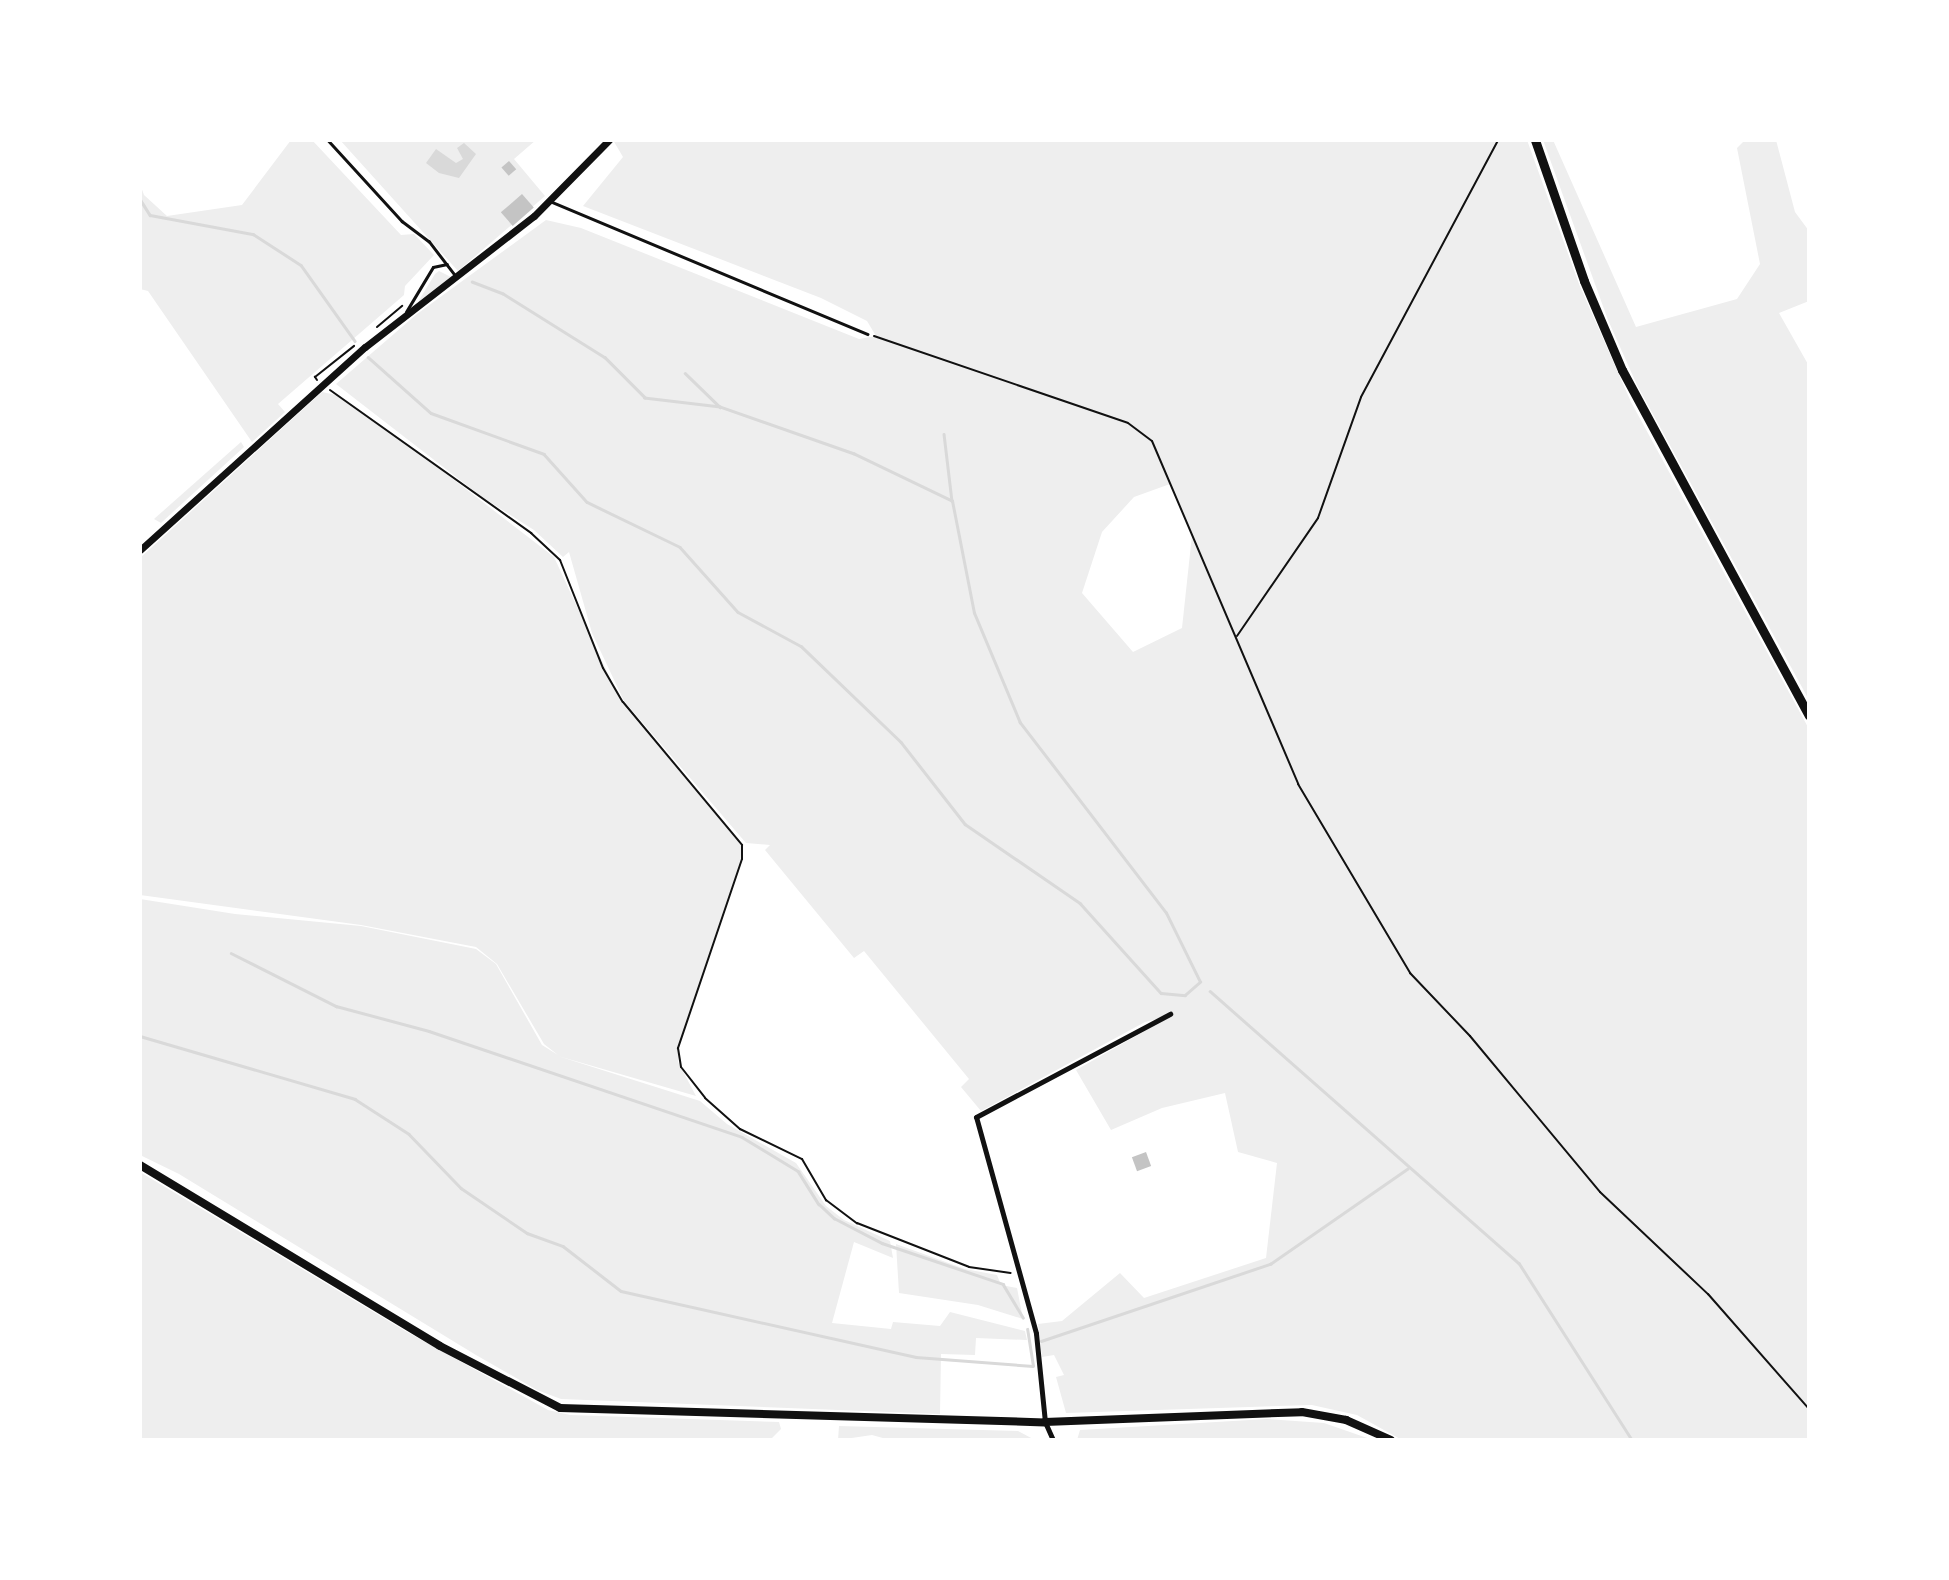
<!DOCTYPE html>
<html>
<head>
<meta charset="utf-8">
<style>
	body { margin:0 }
	#map { position:relative; width:1949px; height:1580px; overflow:hidden; background:#fff; font-family:Ubuntu,sans-serif }
	div>[style] { position:absolute }
	.green>* { inset:0; background:#eee }
	.water>* { inset:0; background:#d9d9d9 }
	.stream>* { height:2.5px; margin:-1.25px; padding:0 1.25px; transform-origin:1.25px; border-radius:1.25px; background:#d9d9d9 }
	.building>* { inset:0; background:#c4c4c4; transform-origin:0 0 }
	.path>* { height:2px; margin:-1px; padding:0 1px; transform-origin:1px; border-radius:1px; background:#111 }
	.service>* { height:2.5px; margin:-1.25px; padding:0 1.25px; transform-origin:1.25px; border-radius:1.25px; background:#111 }
	.minor>* { height:5px; margin:-2.5px; padding:0 2.5px; transform-origin:2.5px; border-radius:2.5px; background:#111 }
	.tertiary>* { height:7px; margin:-3.5px; padding:0 3.5px; transform-origin:3.5px; border-radius:3.5px; background:#111 }
	.secondary>* { height:8px; margin:-4px; padding:0 4px; transform-origin:4px; border-radius:4px; background:#111 }
	.primary>* { height:9px; margin:-4.5px; padding:0 4.5px; transform-origin:4.5px; border-radius:4.5px; background:#111 }
	span { translate:-50% -50%; white-space:nowrap; text-align:center; line-height:1.15; -webkit-text-stroke:7px #fff; paint-order:stroke }
	.frame { position:absolute; inset:0; border:142px solid #fff; pointer-events:none }
</style>
</head>
<body>
<div id="map">
	<div class="green">
		<i style="clip-path:polygon(291px 140px,312px 140px,401px 235px,414px 234px,434px 255px,405px 286px,404px 295px,278px 404px,285px 412px,252px 442px,148px 291px,140px 289px,140px 184px,144px 195px,167px 216px,242px 205px)"></i>
		<i style="clip-path:polygon(340px 140px,536px 140px,514px 159px,545px 196px,458px 271px)"></i>
		<i style="clip-path:polygon(evenodd,613px 140px,1527px 140px,1579px 284px,1631px 402px,1809px 729px,1809px 1440px,1402px 1440px,1357px 1415px,1312px 1405px,1066px 1413px,1056px 1377px,1064px 1375px,1054px 1355px,1042px 1357px,1038px 1324px,1062px 1321px,1120px 1273px,1144px 1298px,1266px 1258px,1277px 1163px,1238px 1152px,1225px 1093px,1162px 1108px,1111px 1130px,1076px 1070px,1173px 1015px,1145px 1022px,981px 1111px,961px 1087px,969px 1079px,864px 951px,854px 958px,765px 850px,770px 845px,746px 843px,624px 701px,592px 633px,569px 552px,563px 557px,534px 530px,482px 497px,336px 384px,417px 314px,546px 220px,581px 228px,859px 339px,876px 336px,867px 321px,821px 298px,583px 206px,623px 157px,613px 140px,1170px 484px,1192px 535px,1182px 628px,1133px 652px,1082px 593px,1102px 532px,1134px 497px,1170px 484px)"></i>
		<i style="clip-path:polygon(1543px 140px,1553px 140px,1636px 327px,1737px 299px,1760px 264px,1737px 148px,1745px 140px,1776px 140px,1795px 212px,1809px 231px,1809px 301px,1779px 313px,1809px 366px,1809px 700px,1637px 385px,1608px 320px)"></i>
		<i style="clip-path:polygon(439px 271px,451px 277px,418px 302px,435px 274px)"></i>
		<i style="clip-path:polygon(322px 392px,336px 395px,414px 449px,554px 557px,621px 702px,742px 845px,742px 859px,678px 1048px,678px 1062px,696px 1096px,558px 1056px,700px 1101px,727px 1124px,796px 1163px,826px 1206px,844px 1220px,890px 1241px,893px 1258px,854px 1242px,832px 1323px,891px 1329px,893px 1322px,940px 1326px,950px 1312px,1025px 1331px,1027px 1340px,976px 1338px,975px 1355px,941px 1354px,940px 1414px,561px 1399px,537px 1390px,476px 1355px,179px 1174px,140px 1155px,140px 899px,235px 914px,361px 926px,476px 949px,496px 964px,542px 1045px,558px 1055px,544px 1044px,497px 964px,476px 947px,361px 925px,140px 895px,140px 558px)"></i>
		<i style="clip-path:polygon(241px 442px,244px 447px,161px 523px,154px 519px)"></i>
		<i style="clip-path:polygon(140px 1172px,407px 1332px,548px 1410px,570px 1415px,779px 1422px,781px 1429px,770px 1440px,140px 1440px)"></i>
		<i style="clip-path:polygon(896px 1244px,965px 1269px,997px 1275px,1001px 1285px,1017px 1288px,1023px 1319px,978px 1305px,899px 1293px)"></i>
		<i style="clip-path:polygon(1267px 1419px,1324px 1423px,1373px 1440px,1077px 1440px,1080px 1430px)"></i>
		<i style="clip-path:polygon(839px 1426px,1018px 1431px,1035px 1440px,890px 1440px,872px 1435px,838px 1440px)"></i>
	</div>
	<div class="water">
		<i style="clip-path:polygon(464px 143px,476px 154px,459px 178px,439px 173px,426px 163px,436px 149px,456px 163px,463px 159px,457px 148px)"></i>
	</div>
	<div class="stream">
		<i style="left:140px;top:199px;width:19px;rotate:58deg"></i>
		<i style="left:150px;top:215px;width:105px;rotate:10.5deg"></i>
		<i style="left:253px;top:234px;width:57px;rotate:32.9deg"></i>
		<i style="left:301px;top:265px;width:93px;rotate:54.6deg"></i>
		<i style="left:368px;top:357px;width:84px;rotate:41.6deg"></i>
		<i style="left:431px;top:413px;width:120px;rotate:19.9deg"></i>
		<i style="left:544px;top:454px;width:64px;rotate:48.1deg"></i>
		<i style="left:587px;top:502px;width:103px;rotate:25.8deg"></i>
		<i style="left:680px;top:547px;width:87px;rotate:48.3deg"></i>
		<i style="left:738px;top:612px;width:72px;rotate:28.4deg"></i>
		<i style="left:801px;top:646px;width:139px;rotate:43.8deg"></i>
		<i style="left:901px;top:742px;width:104px;rotate:52deg"></i>
		<i style="left:965px;top:824px;width:140px;rotate:34.5deg"></i>
		<i style="left:1080px;top:903px;width:121px;rotate:48deg"></i>
		<i style="left:1161px;top:993px;width:24px;rotate:5deg"></i>
		<i style="left:1185px;top:995px;width:20px;rotate:-41deg"></i>
		<i style="left:1200px;top:982px;width:77px;rotate:-116.2deg"></i>
		<i style="left:1166px;top:913px;width:240px;rotate:-127.5deg"></i>
		<i style="left:1020px;top:723px;width:119px;rotate:-112.7deg"></i>
		<i style="left:974px;top:613px;width:114px;rotate:-101.1deg"></i>
		<i style="left:952px;top:501px;width:109px;rotate:-154.4deg"></i>
		<i style="left:854px;top:454px;width:142px;rotate:-160.7deg"></i>
		<i style="left:720px;top:407px;width:76px;rotate:-173.2deg"></i>
		<i style="left:645px;top:398px;width:57px;rotate:-135deg"></i>
		<i style="left:605px;top:358px;width:120px;rotate:-147.9deg"></i>
		<i style="left:503px;top:294px;width:33px;rotate:-159deg"></i>
		<i style="left:685px;top:373px;width:49px;rotate:44.2deg"></i>
		<i style="left:944px;top:434px;width:67px;rotate:83.2deg"></i>
		<i style="left:231px;top:953px;width:118px;rotate:26.8deg"></i>
		<i style="left:336px;top:1006px;width:96px;rotate:15deg"></i>
		<i style="left:429px;top:1031px;width:330px;rotate:18.7deg"></i>
		<i style="left:742px;top:1137px;width:66px;rotate:31.3deg"></i>
		<i style="left:798px;top:1171px;width:39px;rotate:58deg"></i>
		<i style="left:819px;top:1204px;width:21px;rotate:43deg"></i>
		<i style="left:834px;top:1218px;width:54px;rotate:27.5deg"></i>
		<i style="left:882px;top:1243px;width:128px;rotate:18.7deg"></i>
		<i style="left:1003px;top:1284px;width:39px;rotate:59deg"></i>
		<i style="left:1210px;top:991px;width:412px;rotate:41.4deg"></i>
		<i style="left:1519px;top:1263px;width:210px;rotate:57.4deg"></i>
		<i style="left:140px;top:1036px;width:224px;rotate:16.3deg"></i>
		<i style="left:355px;top:1099px;width:64px;rotate:32.9deg"></i>
		<i style="left:409px;top:1134px;width:75px;rotate:46.1deg"></i>
		<i style="left:461px;top:1188px;width:80px;rotate:34.3deg"></i>
		<i style="left:527px;top:1233px;width:38px;rotate:20deg"></i>
		<i style="left:563px;top:1246px;width:73px;rotate:37.8deg"></i>
		<i style="left:621px;top:1291px;width:302px;rotate:12.6deg"></i>
		<i style="left:916px;top:1357px;width:117px;rotate:4.4deg"></i>
		<i style="left:1033px;top:1366px;width:37px;rotate:-99deg"></i>
		<i style="left:1041px;top:1341px;width:242px;rotate:-18.6deg"></i>
		<i style="left:1270px;top:1264px;width:167px;rotate:-34.7deg"></i>
	</div>
	<div class="building">
		<i style="left:509px;top:161px;width:11px;height:10px;rotate:49deg"></i>
		<i style="left:522px;top:194px;width:18px;height:28px;rotate:49deg"></i>
		<i style="left:1146px;top:1152px;width:15px;height:15px;rotate:70deg"></i>
	</div>
	<div class="path">
		<i style="left:377px;top:327px;width:33px;rotate:-40deg"></i>
		<i style="left:874px;top:336px;width:268px;rotate:18.9deg"></i>
		<i style="left:1128px;top:423px;width:30px;rotate:37deg"></i>
		<i style="left:1152px;top:441px;width:373px;rotate:66.9deg"></i>
		<i style="left:1298px;top:784px;width:220px;rotate:59.3deg"></i>
		<i style="left:1410px;top:973px;width:87px;rotate:46.4deg"></i>
		<i style="left:1470px;top:1036px;width:203px;rotate:50.2deg"></i>
		<i style="left:1600px;top:1192px;width:149px;rotate:43.4deg"></i>
		<i style="left:1708px;top:1294px;width:153px;rotate:48.7deg"></i>
		<i style="left:317px;top:380px;width:4px;rotate:-124deg"></i>
		<i style="left:315px;top:377px;width:50px;rotate:-38.5deg"></i>
		<i style="left:330px;top:390px;width:247px;rotate:35.4deg"></i>
		<i style="left:531px;top:533px;width:40px;rotate:43deg"></i>
		<i style="left:560px;top:560px;width:116px;rotate:68.3deg"></i>
		<i style="left:603px;top:668px;width:39px;rotate:60deg"></i>
		<i style="left:623px;top:702px;width:186px;rotate:50.2deg"></i>
		<i style="left:742px;top:845px;width:14px;rotate:90deg"></i>
		<i style="left:742px;top:859px;width:200px;rotate:108.7deg"></i>
		<i style="left:678px;top:1048px;width:19px;rotate:81deg"></i>
		<i style="left:681px;top:1067px;width:39px;rotate:52deg"></i>
		<i style="left:705px;top:1098px;width:47px;rotate:41.5deg"></i>
		<i style="left:740px;top:1129px;width:69px;rotate:25.8deg"></i>
		<i style="left:802px;top:1159px;width:48px;rotate:59.7deg"></i>
		<i style="left:826px;top:1200px;width:39px;rotate:37deg"></i>
		<i style="left:857px;top:1223px;width:120px;rotate:21.4deg"></i>
		<i style="left:969px;top:1267px;width:42px;rotate:8.1deg"></i>
		<i style="left:1237px;top:636px;width:143px;rotate:-55.5deg"></i>
		<i style="left:1318px;top:518px;width:128px;rotate:-70.4deg"></i>
		<i style="left:1361px;top:397px;width:291px;rotate:-61.9deg"></i>
	</div>
	<div class="service">
		<i style="left:328px;top:140px;width:110px;rotate:47.6deg"></i>
		<i style="left:402px;top:221px;width:34px;rotate:37deg"></i>
		<i style="left:429px;top:241px;width:43px;rotate:52.6deg"></i>
		<i style="left:552px;top:202px;width:342px;rotate:22.7deg"></i>
		<i style="left:406px;top:312px;width:52px;rotate:-59deg"></i>
		<i style="left:433px;top:267px;width:14px;rotate:-12deg"></i>
	</div>
	<div class="minor">
		<i style="left:1053px;top:1440px;width:20px;rotate:-114deg"></i>
		<i style="left:1045px;top:1422px;width:89px;rotate:-95.8deg"></i>
		<i style="left:1036px;top:1333px;width:224px;rotate:-105.5deg"></i>
		<i style="left:976px;top:1117px;width:220px;rotate:-28deg"></i>
	</div>
	<div class="tertiary">
		<i style="left:140px;top:550px;width:303px;rotate:-42.1deg"></i>
		<i style="left:365px;top:347px;width:214px;rotate:-37.8deg"></i>
		<i style="left:534px;top:216px;width:107px;rotate:-45.4deg"></i>
	</div>
	<div class="secondary">
		<i style="left:140px;top:1165px;width:350px;rotate:31.1deg"></i>
		<i style="left:440px;top:1346px;width:135px;rotate:27.3deg"></i>
		<i style="left:560px;top:1408px;width:485px;rotate:1.7deg"></i>
		<i style="left:1045px;top:1422px;width:257px;rotate:-2.2deg"></i>
		<i style="left:1302px;top:1412px;width:45px;rotate:10.3deg"></i>
		<i style="left:1346px;top:1420px;width:49px;rotate:24deg"></i>
	</div>
	<div class="primary">
		<i style="left:1535px;top:140px;width:149px;rotate:70.8deg"></i>
		<i style="left:1584px;top:281px;width:97px;rotate:66.9deg"></i>
		<i style="left:1622px;top:370px;width:393px;rotate:61.6deg"></i>
	</div>
	<div class="frame"></div>
</div>
</body>
</html>
